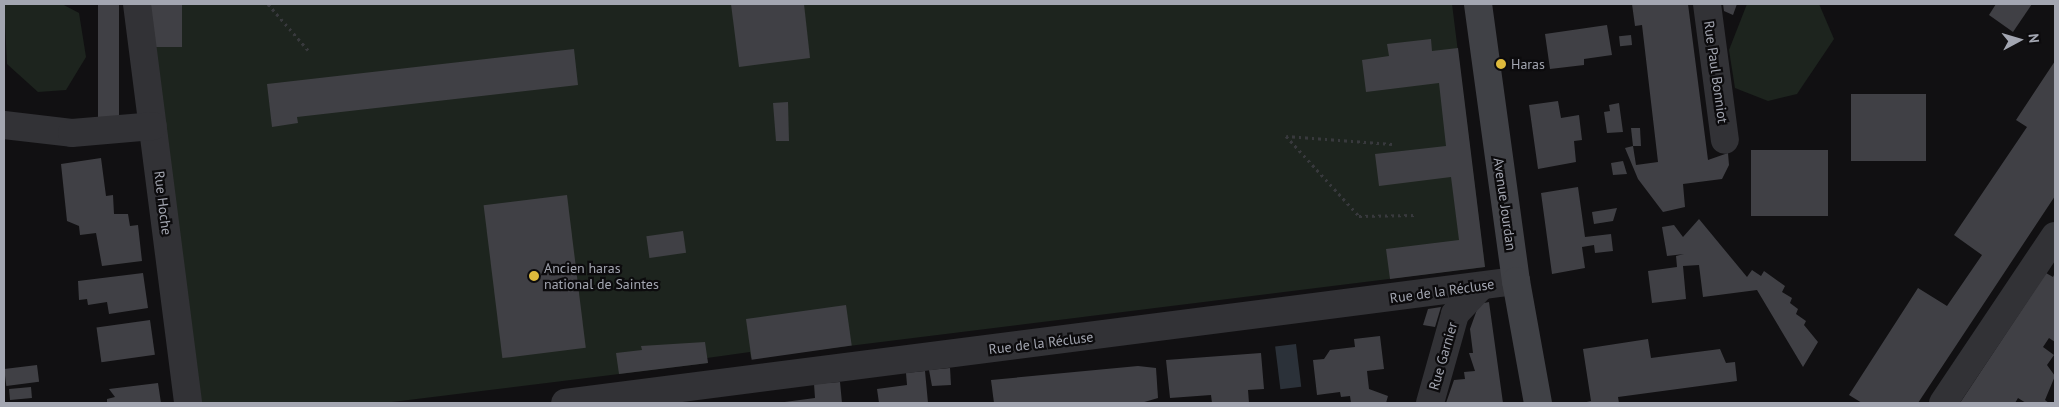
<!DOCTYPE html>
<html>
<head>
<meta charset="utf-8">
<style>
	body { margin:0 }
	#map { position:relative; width:2059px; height:407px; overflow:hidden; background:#111012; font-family:"PT Sans",sans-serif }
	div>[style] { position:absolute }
	.green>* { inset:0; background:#1d241e }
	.water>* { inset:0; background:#2b3139; transform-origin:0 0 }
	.building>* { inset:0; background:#404045; transform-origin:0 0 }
	.path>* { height:3px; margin-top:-1.5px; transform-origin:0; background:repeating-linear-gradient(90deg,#38393d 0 2.5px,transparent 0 6.5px) }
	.street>* { height:28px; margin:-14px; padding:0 14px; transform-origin:14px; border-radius:14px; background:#323236 }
	.secondary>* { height:28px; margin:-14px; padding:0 14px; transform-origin:14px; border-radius:14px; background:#404146 }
	.dots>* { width:14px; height:14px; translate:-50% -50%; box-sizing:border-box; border:2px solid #0c0b0d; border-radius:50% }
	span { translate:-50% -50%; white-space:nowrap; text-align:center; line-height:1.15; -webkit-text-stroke:4.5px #0c0b0d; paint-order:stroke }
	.poi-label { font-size:14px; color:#a3a6b1 }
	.left { translate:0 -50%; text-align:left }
	.street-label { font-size:14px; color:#a3a6b1 }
	.frame { position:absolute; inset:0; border:5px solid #a3a6b1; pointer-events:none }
	.north { position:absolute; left:1994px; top:15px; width:50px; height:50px; -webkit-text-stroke:4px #0c0b0d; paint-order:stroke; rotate:84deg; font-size:14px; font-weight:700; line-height:20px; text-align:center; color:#a3a6b1 }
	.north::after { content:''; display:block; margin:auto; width:18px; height:22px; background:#a3a6b1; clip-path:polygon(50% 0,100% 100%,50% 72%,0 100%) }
</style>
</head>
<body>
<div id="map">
	<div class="green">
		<i style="clip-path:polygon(4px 4px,62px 4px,79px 13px,86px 57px,66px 90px,38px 92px,7px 64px)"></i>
		<i style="clip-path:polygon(150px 4px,1452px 4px,1485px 267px,751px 358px,750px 352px,707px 358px,708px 363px,384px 403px,200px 403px)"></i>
		<i style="clip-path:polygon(1747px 4px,1819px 4px,1834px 39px,1797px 94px,1768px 101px,1735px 88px,1729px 50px)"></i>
	</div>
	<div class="water">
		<i style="left:1296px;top:344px;width:43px;height:21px;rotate:83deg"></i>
	</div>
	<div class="building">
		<i style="left:98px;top:4px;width:21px;height:113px"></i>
		<i style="left:150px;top:4px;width:32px;height:43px"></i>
		<i style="clip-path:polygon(731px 4px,804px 4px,810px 58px,739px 67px)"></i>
		<i style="clip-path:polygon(1632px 4px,1688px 4px,1708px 160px,1728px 153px,1729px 165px,1722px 179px,1683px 184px,1685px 207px,1663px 212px,1638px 179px,1625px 148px,1633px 146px,1636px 165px,1658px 162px,1642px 25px,1635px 26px)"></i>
		<i style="clip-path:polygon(1723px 4px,1737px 4px,1733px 15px,1724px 11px)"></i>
		<i style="clip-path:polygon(1996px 4px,2032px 4px,2013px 32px,1989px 15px)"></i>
		<i style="clip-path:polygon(1607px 25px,1612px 55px,1584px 59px,1584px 65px,1550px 69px,1545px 34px)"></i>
		<i style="left:1631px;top:35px;width:10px;height:12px;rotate:84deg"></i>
		<i style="clip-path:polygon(1431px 39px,1432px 51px,1458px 48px,1485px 267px,1390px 279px,1386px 249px,1459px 240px,1451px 177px,1379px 186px,1375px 154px,1446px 146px,1439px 83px,1366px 92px,1362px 60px,1389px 56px,1387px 44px)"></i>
		<i style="clip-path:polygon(574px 49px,578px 85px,297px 117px,298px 123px,272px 127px,267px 84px)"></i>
		<i style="clip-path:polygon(2055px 61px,2055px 196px,1918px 403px,1862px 403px,1849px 395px,1918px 288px,1947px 306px,1982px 255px,1954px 235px,2027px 127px,2016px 120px)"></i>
		<i style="left:1851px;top:94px;width:75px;height:67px"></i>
		<i style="clip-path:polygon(1558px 101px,1561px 118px,1579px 115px,1582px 140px,1574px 141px,1576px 162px,1538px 169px,1529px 105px)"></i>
		<i style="clip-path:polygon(788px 102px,789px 141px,776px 141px,773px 103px)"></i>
		<i style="clip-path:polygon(1619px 103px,1623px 132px,1607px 133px,1604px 112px,1610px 111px,1609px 105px)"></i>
		<i style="clip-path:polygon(1631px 128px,1640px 128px,1641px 146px,1633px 146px)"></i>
		<i style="left:1828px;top:150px;width:66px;height:77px;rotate:90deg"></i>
		<i style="clip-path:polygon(101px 158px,106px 196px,113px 195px,114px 214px,128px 214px,130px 226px,138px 225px,142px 261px,102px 266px,96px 233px,80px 235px,79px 226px,67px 221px,61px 164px)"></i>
		<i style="clip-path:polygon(1623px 161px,1627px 174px,1613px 175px,1611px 163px)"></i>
		<i style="clip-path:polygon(1578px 187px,1585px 237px,1611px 234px,1613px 251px,1595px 253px,1594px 245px,1582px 247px,1585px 268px,1552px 274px,1541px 193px)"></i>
		<i style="left:567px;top:195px;width:154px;height:84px;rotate:83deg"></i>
		<i style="clip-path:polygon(1617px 208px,1613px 221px,1594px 224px,1592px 212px)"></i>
		<i style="clip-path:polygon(1699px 219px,1747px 277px,1752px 270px,1761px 276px,1764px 271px,1785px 286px,1782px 292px,1792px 298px,1790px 303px,1798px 309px,1796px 314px,1806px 321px,1804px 325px,1818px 342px,1803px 367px,1757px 290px,1703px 297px,1699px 265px,1683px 266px,1686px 299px,1652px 303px,1648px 271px,1677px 267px,1676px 256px,1684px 254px,1667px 256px,1662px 227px,1674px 225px,1683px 237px)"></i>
		<i style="left:683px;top:231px;width:22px;height:37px;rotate:82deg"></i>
		<i style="clip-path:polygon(143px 273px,148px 308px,109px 314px,107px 302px,88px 305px,87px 299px,79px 300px,78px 281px)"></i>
		<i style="clip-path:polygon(2046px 273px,2053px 277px,2055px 273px,2055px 342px,2049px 338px,2043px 347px,2054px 355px,2047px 365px,2055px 376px,2045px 400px,2049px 403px,2026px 403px,2018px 398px,2015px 403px,1960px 403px)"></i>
		<i style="clip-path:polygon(1489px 302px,1503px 403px,1446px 403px,1454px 380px,1465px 379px,1464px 372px,1475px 371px,1469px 353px,1473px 353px,1470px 329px,1479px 304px)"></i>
		<i style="left:846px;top:305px;width:41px;height:101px;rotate:82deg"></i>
		<i style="clip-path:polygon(1441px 307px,1435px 327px,1423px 325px,1428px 309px)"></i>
		<i style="left:150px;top:320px;width:35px;height:54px;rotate:82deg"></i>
		<i style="clip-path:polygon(1380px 336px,1384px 369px,1367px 371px,1369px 389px,1388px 396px,1386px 403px,1351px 403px,1350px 396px,1341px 397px,1340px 392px,1317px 395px,1313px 360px,1324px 359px,1330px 350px,1355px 347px,1354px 339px)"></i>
		<i style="clip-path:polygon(1648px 339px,1651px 358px,1720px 349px,1726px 363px,1735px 362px,1737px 381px,1618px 397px,1619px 403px,1582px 403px,1591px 401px,1583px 349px)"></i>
		<i style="clip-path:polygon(705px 342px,708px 363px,619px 374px,616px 353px,642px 350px,641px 346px)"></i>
		<i style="clip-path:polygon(1261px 353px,1264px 389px,1248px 390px,1249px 403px,1212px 403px,1211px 395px,1170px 398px,1166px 360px)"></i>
		<i style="left:37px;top:365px;width:17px;height:33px;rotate:83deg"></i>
		<i style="clip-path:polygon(1138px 366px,1156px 368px,1158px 398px,1141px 403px,994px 403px,991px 380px)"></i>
		<i style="clip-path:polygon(950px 368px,951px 385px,932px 386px,929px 370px)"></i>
		<i style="clip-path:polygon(925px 371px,928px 403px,879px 403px,877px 389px,907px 385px,906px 373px)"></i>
		<i style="clip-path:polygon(840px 382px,842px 403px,777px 403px,815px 398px,814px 384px)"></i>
		<i style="clip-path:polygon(158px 383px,161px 403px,107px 403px,107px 399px,115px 397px,109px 389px)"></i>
		<i style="left:31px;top:387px;width:11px;height:22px;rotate:85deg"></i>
	</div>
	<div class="path">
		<i style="left:268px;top:4px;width:61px;rotate:49deg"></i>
		<i style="left:1392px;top:144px;width:106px;rotate:-175.7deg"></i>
		<i style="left:1286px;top:136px;width:108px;rotate:47.6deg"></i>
		<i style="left:1359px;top:216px;width:57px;rotate:-1deg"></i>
	</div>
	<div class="street">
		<i style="left:137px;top:4px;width:402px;rotate:82.7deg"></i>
		<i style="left:1707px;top:4px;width:137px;rotate:82.5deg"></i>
		<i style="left:4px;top:125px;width:68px;rotate:6.7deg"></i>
		<i style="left:72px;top:133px;width:81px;rotate:-4.9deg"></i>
		<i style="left:565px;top:403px;width:959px;rotate:-7.31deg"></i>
		<i style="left:1430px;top:403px;width:92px;rotate:-74.3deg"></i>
		<i style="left:1455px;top:314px;width:37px;rotate:-47deg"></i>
		<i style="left:1943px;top:403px;width:201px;rotate:-56.2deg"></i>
	</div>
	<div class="secondary">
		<i style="left:1478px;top:4px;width:280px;rotate:82.2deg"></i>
		<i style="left:1516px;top:281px;width:124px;rotate:79.8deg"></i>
	</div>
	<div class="dots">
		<i style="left:1501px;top:64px;background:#deba3c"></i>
		<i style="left:534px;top:276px;background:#deba3c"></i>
	</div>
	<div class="poi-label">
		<span class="left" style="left:1511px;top:64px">Haras</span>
		<span class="left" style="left:544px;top:276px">Ancien haras<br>national de Saintes</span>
	</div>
	<div class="street-label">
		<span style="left:1716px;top:72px;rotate:82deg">Rue Paul Bonniot</span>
		<span style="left:163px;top:203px;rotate:83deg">Rue Hoche</span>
		<span style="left:1505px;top:204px;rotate:82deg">Avenue Jourdan</span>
		<span style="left:1442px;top:291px;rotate:-8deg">Rue de la Récluse</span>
		<span style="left:1041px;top:343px;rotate:-7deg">Rue de la Récluse</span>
		<span style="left:1443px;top:356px;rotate:-74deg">Rue Garnier</span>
	</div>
	<div class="frame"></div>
	<div class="north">N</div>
</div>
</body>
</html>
